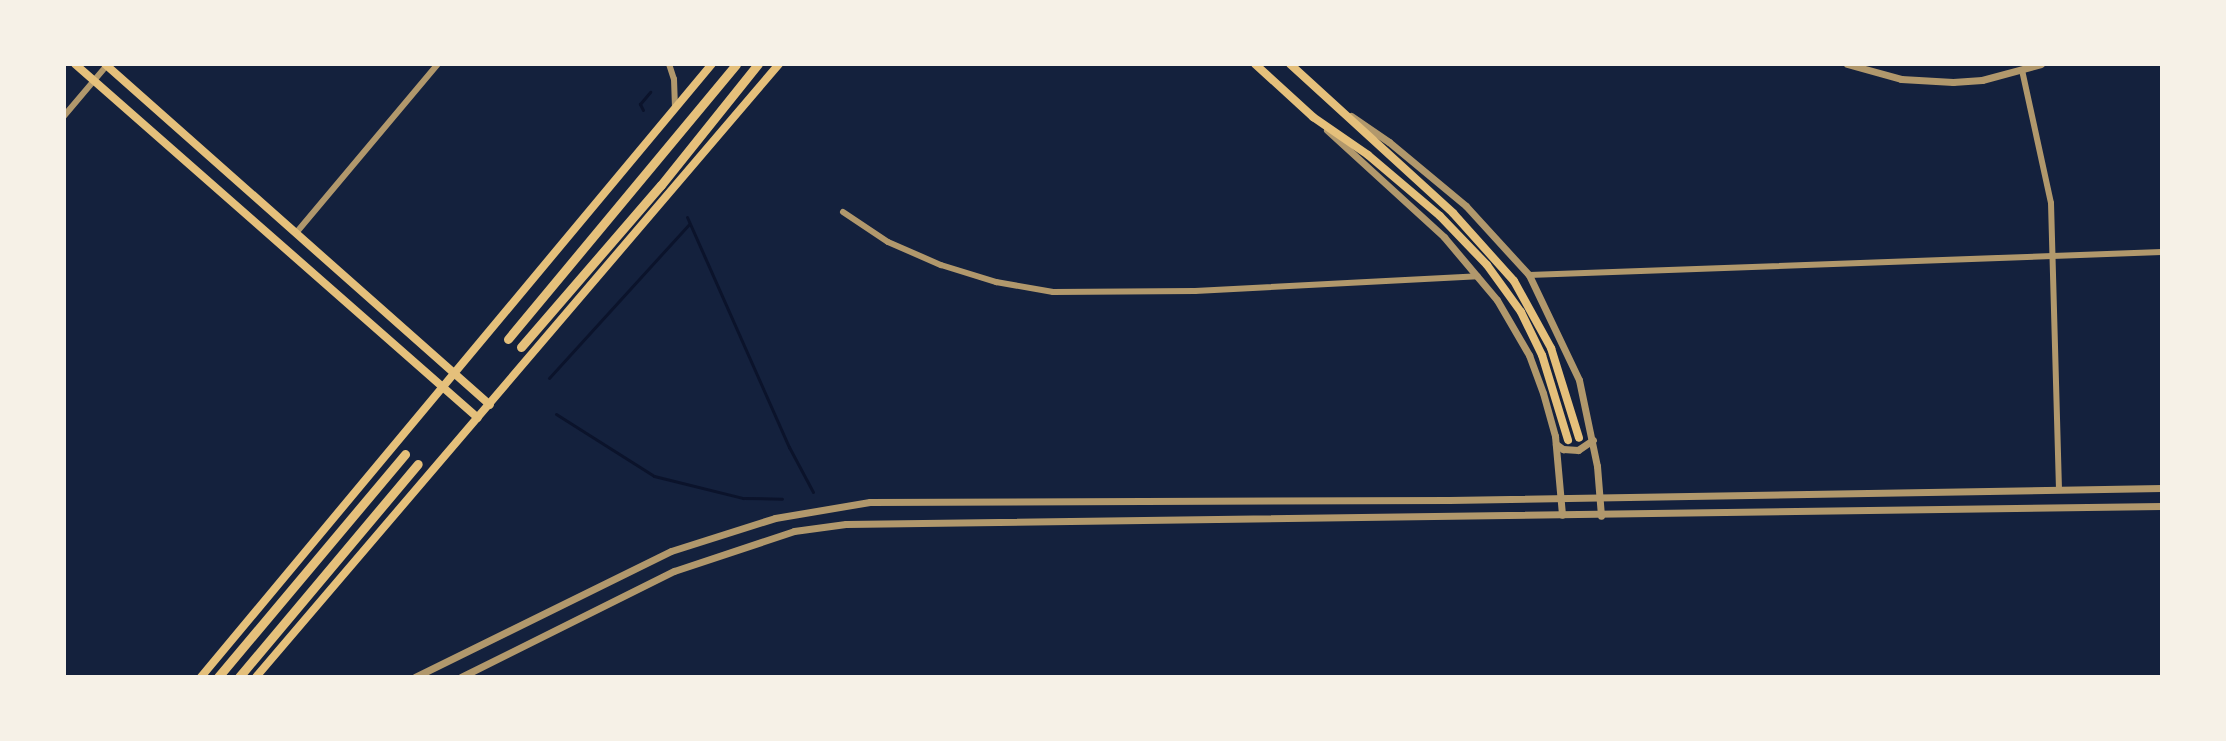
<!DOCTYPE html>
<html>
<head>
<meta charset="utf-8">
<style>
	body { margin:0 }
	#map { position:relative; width:2226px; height:741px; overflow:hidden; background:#14213d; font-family:Karla,sans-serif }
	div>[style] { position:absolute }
	.stream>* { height:3px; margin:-1.5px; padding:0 1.5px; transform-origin:1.5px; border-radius:1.5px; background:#0b132b }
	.minor>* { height:6px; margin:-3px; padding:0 3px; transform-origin:3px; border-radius:3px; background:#b1986c }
	.tertiary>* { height:7px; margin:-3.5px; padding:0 3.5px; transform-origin:3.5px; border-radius:3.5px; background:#b1986c }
	.secondary>* { height:8px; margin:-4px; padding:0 4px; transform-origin:4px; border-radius:4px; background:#e5c07b }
	.primary>* { height:9px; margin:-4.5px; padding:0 4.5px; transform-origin:4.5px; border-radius:4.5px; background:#e5c07b }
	span { translate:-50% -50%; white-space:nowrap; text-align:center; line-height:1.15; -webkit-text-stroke:6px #f6f1e7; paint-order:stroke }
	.frame { position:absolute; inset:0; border:66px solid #f6f1e7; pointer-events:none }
</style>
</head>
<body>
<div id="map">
	<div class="stream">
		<i style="left:643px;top:110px;width:7px;rotate:-117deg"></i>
		<i style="left:640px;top:104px;width:16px;rotate:-50deg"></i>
		<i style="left:687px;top:217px;width:252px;rotate:66.1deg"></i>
		<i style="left:789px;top:447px;width:51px;rotate:61.9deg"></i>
		<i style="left:549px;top:378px;width:208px;rotate:-47.7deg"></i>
		<i style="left:556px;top:414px;width:116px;rotate:32.3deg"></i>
		<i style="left:654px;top:476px;width:92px;rotate:13.9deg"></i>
		<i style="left:743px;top:498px;width:39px;rotate:1deg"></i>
	</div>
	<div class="minor">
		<i style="left:669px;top:64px;width:16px;rotate:72deg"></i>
		<i style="left:674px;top:79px;width:28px;rotate:88deg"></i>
		<i style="left:2022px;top:70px;width:136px;rotate:77.7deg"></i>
		<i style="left:2051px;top:203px;width:287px;rotate:88.4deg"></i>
		<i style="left:64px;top:116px;width:68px;rotate:-49.8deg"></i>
		<i style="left:843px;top:212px;width:54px;rotate:33.7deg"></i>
		<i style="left:888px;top:242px;width:58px;rotate:23.5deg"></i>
		<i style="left:941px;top:265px;width:58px;rotate:17.2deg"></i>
		<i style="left:996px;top:282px;width:58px;rotate:10deg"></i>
		<i style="left:1053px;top:292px;width:142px;rotate:-0.4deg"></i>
		<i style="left:1195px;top:291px;width:283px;rotate:-3deg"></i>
		<i style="left:296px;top:233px;width:221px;rotate:-50deg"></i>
		<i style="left:1529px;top:275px;width:633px;rotate:-2.08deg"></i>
	</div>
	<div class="tertiary">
		<i style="left:1847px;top:64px;width:56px;rotate:15.5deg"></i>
		<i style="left:1901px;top:79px;width:52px;rotate:3.3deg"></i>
		<i style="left:1953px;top:82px;width:29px;rotate:-4deg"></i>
		<i style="left:1982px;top:80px;width:61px;rotate:-15.2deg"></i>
		<i style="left:1351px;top:116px;width:46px;rotate:34.4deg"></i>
		<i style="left:1389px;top:142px;width:100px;rotate:39.7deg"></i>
		<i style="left:1466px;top:206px;width:93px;rotate:47.6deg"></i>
		<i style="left:1529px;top:275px;width:116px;rotate:64.5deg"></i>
		<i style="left:1579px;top:380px;width:88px;rotate:78.2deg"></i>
		<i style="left:1597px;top:466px;width:50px;rotate:85.4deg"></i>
		<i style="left:1327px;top:130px;width:159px;rotate:42.4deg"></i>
		<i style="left:1444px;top:237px;width:82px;rotate:49.9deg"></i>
		<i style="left:1497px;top:300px;width:64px;rotate:59.8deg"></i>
		<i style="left:1529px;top:355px;width:40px;rotate:69.8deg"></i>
		<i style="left:1543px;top:393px;width:45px;rotate:74.4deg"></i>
		<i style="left:1555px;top:436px;width:79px;rotate:84.9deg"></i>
		<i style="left:1556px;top:444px;width:9px;rotate:36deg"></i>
		<i style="left:1563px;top:449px;width:15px;rotate:4deg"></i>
		<i style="left:1578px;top:450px;width:18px;rotate:-34deg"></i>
		<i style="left:415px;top:677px;width:285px;rotate:-26.2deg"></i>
		<i style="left:671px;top:551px;width:109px;rotate:-17.6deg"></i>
		<i style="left:775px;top:518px;width:96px;rotate:-9.6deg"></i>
		<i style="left:870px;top:502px;width:579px;rotate:-0.2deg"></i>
		<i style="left:1449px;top:500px;width:713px;rotate:-0.96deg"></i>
		<i style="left:461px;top:677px;width:238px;rotate:-26.5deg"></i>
		<i style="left:674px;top:571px;width:126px;rotate:-18.4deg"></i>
		<i style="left:794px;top:531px;width:52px;rotate:-7.7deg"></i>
		<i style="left:846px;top:524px;width:1316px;rotate:-0.78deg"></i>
	</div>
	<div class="secondary">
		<i style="left:75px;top:64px;width:536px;rotate:41.3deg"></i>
		<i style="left:105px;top:64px;width:514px;rotate:41.53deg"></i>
		<i style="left:1255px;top:64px;width:79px;rotate:42.4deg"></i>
		<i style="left:1313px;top:117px;width:67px;rotate:34.6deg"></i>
		<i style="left:1368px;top:155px;width:94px;rotate:40.3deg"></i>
		<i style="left:1440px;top:216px;width:68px;rotate:46.2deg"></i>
		<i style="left:1487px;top:265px;width:58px;rotate:54.1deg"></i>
		<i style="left:1521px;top:312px;width:48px;rotate:64deg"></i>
		<i style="left:1542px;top:355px;width:89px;rotate:73deg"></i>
		<i style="left:1290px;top:64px;width:221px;rotate:42.4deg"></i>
		<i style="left:1453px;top:213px;width:91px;rotate:48.1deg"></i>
		<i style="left:1514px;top:281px;width:77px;rotate:61.1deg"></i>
		<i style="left:1551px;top:348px;width:94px;rotate:72.7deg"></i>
		<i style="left:201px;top:677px;width:798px;rotate:-50.19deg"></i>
		<i style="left:256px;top:677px;width:806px;rotate:-49.53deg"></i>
	</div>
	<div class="primary">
		<i style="left:508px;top:339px;width:357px;rotate:-50.3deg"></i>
		<i style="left:521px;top:347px;width:214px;rotate:-49.2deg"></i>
		<i style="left:661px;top:185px;width:155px;rotate:-51.3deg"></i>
		<i style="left:218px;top:677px;width:291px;rotate:-50deg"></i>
		<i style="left:239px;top:677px;width:278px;rotate:-50deg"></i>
	</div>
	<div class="frame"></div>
</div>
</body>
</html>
